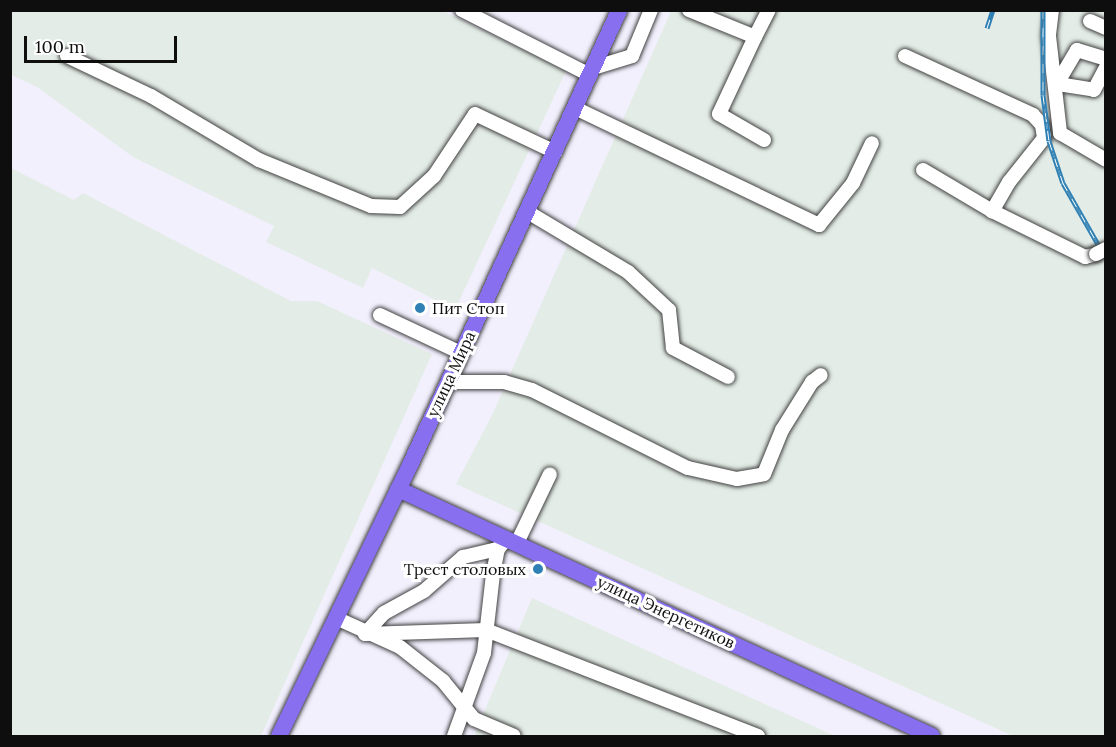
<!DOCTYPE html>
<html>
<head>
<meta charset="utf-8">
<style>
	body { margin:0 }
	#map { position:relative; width:1116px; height:747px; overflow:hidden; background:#f3f0fe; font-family:Lora,serif }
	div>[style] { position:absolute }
	.industrial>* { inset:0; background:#e3ece6 }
	.roads { filter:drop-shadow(0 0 2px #414141) drop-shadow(0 0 2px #414141) }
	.minor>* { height:14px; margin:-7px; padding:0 7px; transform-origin:7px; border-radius:7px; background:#fff }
	.major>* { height:16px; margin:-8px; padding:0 8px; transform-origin:8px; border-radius:8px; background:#886fef }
	.rail>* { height:5px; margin-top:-2.5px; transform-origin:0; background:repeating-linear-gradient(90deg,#fff 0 9px,#2f80b5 0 18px); box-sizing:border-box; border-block:2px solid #2f80b5 }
	.bridges { filter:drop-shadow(0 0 2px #414141) drop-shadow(0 0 2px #414141) }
	.minor-bridge>* { height:14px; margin:-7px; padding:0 7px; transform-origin:7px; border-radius:7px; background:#fff }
	.dots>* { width:16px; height:16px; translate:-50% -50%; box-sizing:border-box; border:3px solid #fff; border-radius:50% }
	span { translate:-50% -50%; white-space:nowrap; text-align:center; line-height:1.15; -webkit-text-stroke:6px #fff; paint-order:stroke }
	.poi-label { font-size:16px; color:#0e0e0e }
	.left { translate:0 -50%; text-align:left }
	.right { translate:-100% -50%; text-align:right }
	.street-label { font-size:16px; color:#0e0e0e }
	.frame { position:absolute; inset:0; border:12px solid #0e0e0e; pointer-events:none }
	.scale { position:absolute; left:24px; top:36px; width:153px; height:27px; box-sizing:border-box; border:3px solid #0e0e0e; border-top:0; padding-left:8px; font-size:18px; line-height:21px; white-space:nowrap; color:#0e0e0e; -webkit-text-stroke:4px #fff; paint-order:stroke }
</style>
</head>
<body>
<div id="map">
	<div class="industrial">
		<i style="clip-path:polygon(11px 10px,443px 11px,566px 71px,455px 310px,372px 268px,363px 288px,266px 242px,274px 226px,133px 157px,37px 87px,11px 75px)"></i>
		<i style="clip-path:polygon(671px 11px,1105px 11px,1105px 736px,1013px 736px,456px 484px,492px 415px)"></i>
		<i style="clip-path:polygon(11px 168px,74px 200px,83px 193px,291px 301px,317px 301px,432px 354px,261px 736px,11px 736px)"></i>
		<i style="clip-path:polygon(532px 598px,835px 736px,474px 736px)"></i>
	</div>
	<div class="roads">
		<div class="minor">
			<i style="left:462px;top:10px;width:144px;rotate:26.9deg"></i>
			<i style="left:689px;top:10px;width:71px;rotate:22.2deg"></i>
			<i style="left:755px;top:37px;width:30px;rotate:-63deg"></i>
			<i style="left:1052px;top:10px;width:26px;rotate:97deg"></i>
			<i style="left:1049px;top:36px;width:98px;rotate:83.5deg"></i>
			<i style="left:1060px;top:133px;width:53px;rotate:30.4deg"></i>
			<i style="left:1090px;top:21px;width:17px;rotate:24deg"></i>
			<i style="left:755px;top:37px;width:85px;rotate:115.1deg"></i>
			<i style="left:719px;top:114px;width:52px;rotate:30deg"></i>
			<i style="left:67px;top:56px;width:93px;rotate:25.5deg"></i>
			<i style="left:151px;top:96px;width:126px;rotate:30.7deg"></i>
			<i style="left:259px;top:160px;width:121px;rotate:22.3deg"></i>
			<i style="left:371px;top:206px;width:29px;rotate:2deg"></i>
			<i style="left:400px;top:207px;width:46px;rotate:-42.4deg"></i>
			<i style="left:434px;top:176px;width:74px;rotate:-56.5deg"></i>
			<i style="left:475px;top:114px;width:89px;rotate:25.4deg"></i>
			<i style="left:905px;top:56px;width:141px;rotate:24.7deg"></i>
			<i style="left:1033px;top:115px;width:13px;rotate:48deg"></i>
			<i style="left:1042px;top:125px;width:13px;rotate:81deg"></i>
			<i style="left:1044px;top:138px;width:56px;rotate:128.5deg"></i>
			<i style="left:1009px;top:182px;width:34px;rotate:120deg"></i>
			<i style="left:593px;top:68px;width:41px;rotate:-17.1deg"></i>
			<i style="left:632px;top:56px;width:50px;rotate:-67.6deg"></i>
			<i style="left:1058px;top:84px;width:36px;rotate:9deg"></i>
			<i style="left:1094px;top:90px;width:26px;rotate:-62deg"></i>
			<i style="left:1055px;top:87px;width:43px;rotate:-59.3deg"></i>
			<i style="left:1077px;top:50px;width:30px;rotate:17deg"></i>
			<i style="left:575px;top:108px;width:271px;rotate:25.6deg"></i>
			<i style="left:819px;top:225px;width:54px;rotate:-51deg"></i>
			<i style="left:853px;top:183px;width:44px;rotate:-64.6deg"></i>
			<i style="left:923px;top:170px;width:80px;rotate:30.7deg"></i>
			<i style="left:992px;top:211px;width:104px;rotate:26.3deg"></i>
			<i style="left:1085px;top:257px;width:11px;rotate:-15deg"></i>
			<i style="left:526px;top:211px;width:119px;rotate:30.9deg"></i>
			<i style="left:628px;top:272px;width:56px;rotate:42.8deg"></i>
			<i style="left:669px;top:310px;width:38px;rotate:84deg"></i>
			<i style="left:673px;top:348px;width:62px;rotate:27.8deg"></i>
			<i style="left:380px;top:315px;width:89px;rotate:25.1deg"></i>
			<i style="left:448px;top:382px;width:56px"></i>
			<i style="left:504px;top:382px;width:29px;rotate:16deg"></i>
			<i style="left:532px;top:390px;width:174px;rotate:26.6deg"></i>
			<i style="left:688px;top:468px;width:50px;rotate:12.7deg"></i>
			<i style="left:737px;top:479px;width:27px;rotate:-10deg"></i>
			<i style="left:764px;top:474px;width:48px;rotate:-67.8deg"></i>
			<i style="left:782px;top:430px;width:57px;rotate:-58deg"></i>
			<i style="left:812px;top:382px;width:11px;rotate:-38deg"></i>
			<i style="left:517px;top:543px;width:76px;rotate:-64.4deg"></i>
			<i style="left:336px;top:618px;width:70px;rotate:24.4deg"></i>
			<i style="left:400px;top:647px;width:55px;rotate:38.3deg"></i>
			<i style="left:443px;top:681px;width:49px;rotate:50.8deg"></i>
			<i style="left:474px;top:719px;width:43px;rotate:23deg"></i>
			<i style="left:365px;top:634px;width:121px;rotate:-1.9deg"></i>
			<i style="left:486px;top:630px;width:292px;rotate:21.3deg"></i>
			<i style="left:365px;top:634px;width:28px;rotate:-48deg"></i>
			<i style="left:384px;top:613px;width:46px;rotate:-28.8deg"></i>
			<i style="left:424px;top:591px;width:52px;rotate:-41.1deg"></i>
			<i style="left:463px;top:557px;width:36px;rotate:-13deg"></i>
			<i style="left:454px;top:736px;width:88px;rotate:-70.1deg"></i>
			<i style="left:484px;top:653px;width:80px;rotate:-83.5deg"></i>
			<i style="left:493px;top:574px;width:25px;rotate:-79deg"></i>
			<i style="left:498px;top:549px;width:13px;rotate:-51deg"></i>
		</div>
		<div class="major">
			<i style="left:398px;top:489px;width:588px;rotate:24.82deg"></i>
			<i style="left:279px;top:736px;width:303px;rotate:-64.2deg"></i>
			<i style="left:411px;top:463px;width:498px;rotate:-65.3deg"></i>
		</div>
	</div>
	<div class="rail">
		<i style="left:1043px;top:10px;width:85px;rotate:90deg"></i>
		<i style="left:1043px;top:95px;width:46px;rotate:82.6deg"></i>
		<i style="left:1049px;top:141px;width:44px;rotate:71.6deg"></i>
		<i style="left:1063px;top:183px;width:86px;rotate:60.2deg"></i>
		<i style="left:987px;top:28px;width:19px;rotate:-72deg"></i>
	</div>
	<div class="bridges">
		<div class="minor-bridge">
			<i style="left:1096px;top:254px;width:11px;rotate:-27deg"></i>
		</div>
	</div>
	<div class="dots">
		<i style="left:420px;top:308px;background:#2f80b5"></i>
		<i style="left:538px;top:569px;background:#2f80b5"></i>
	</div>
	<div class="poi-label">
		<span class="left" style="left:432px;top:308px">Пит Стоп</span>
		<span class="right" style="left:526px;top:569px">Трест столовых</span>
	</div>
	<div class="street-label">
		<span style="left:451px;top:374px;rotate:-65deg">улица Мира</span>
		<span style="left:666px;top:612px;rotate:25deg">улица Энергетиков</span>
	</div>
	<div class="frame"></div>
	<div class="scale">100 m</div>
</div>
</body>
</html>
